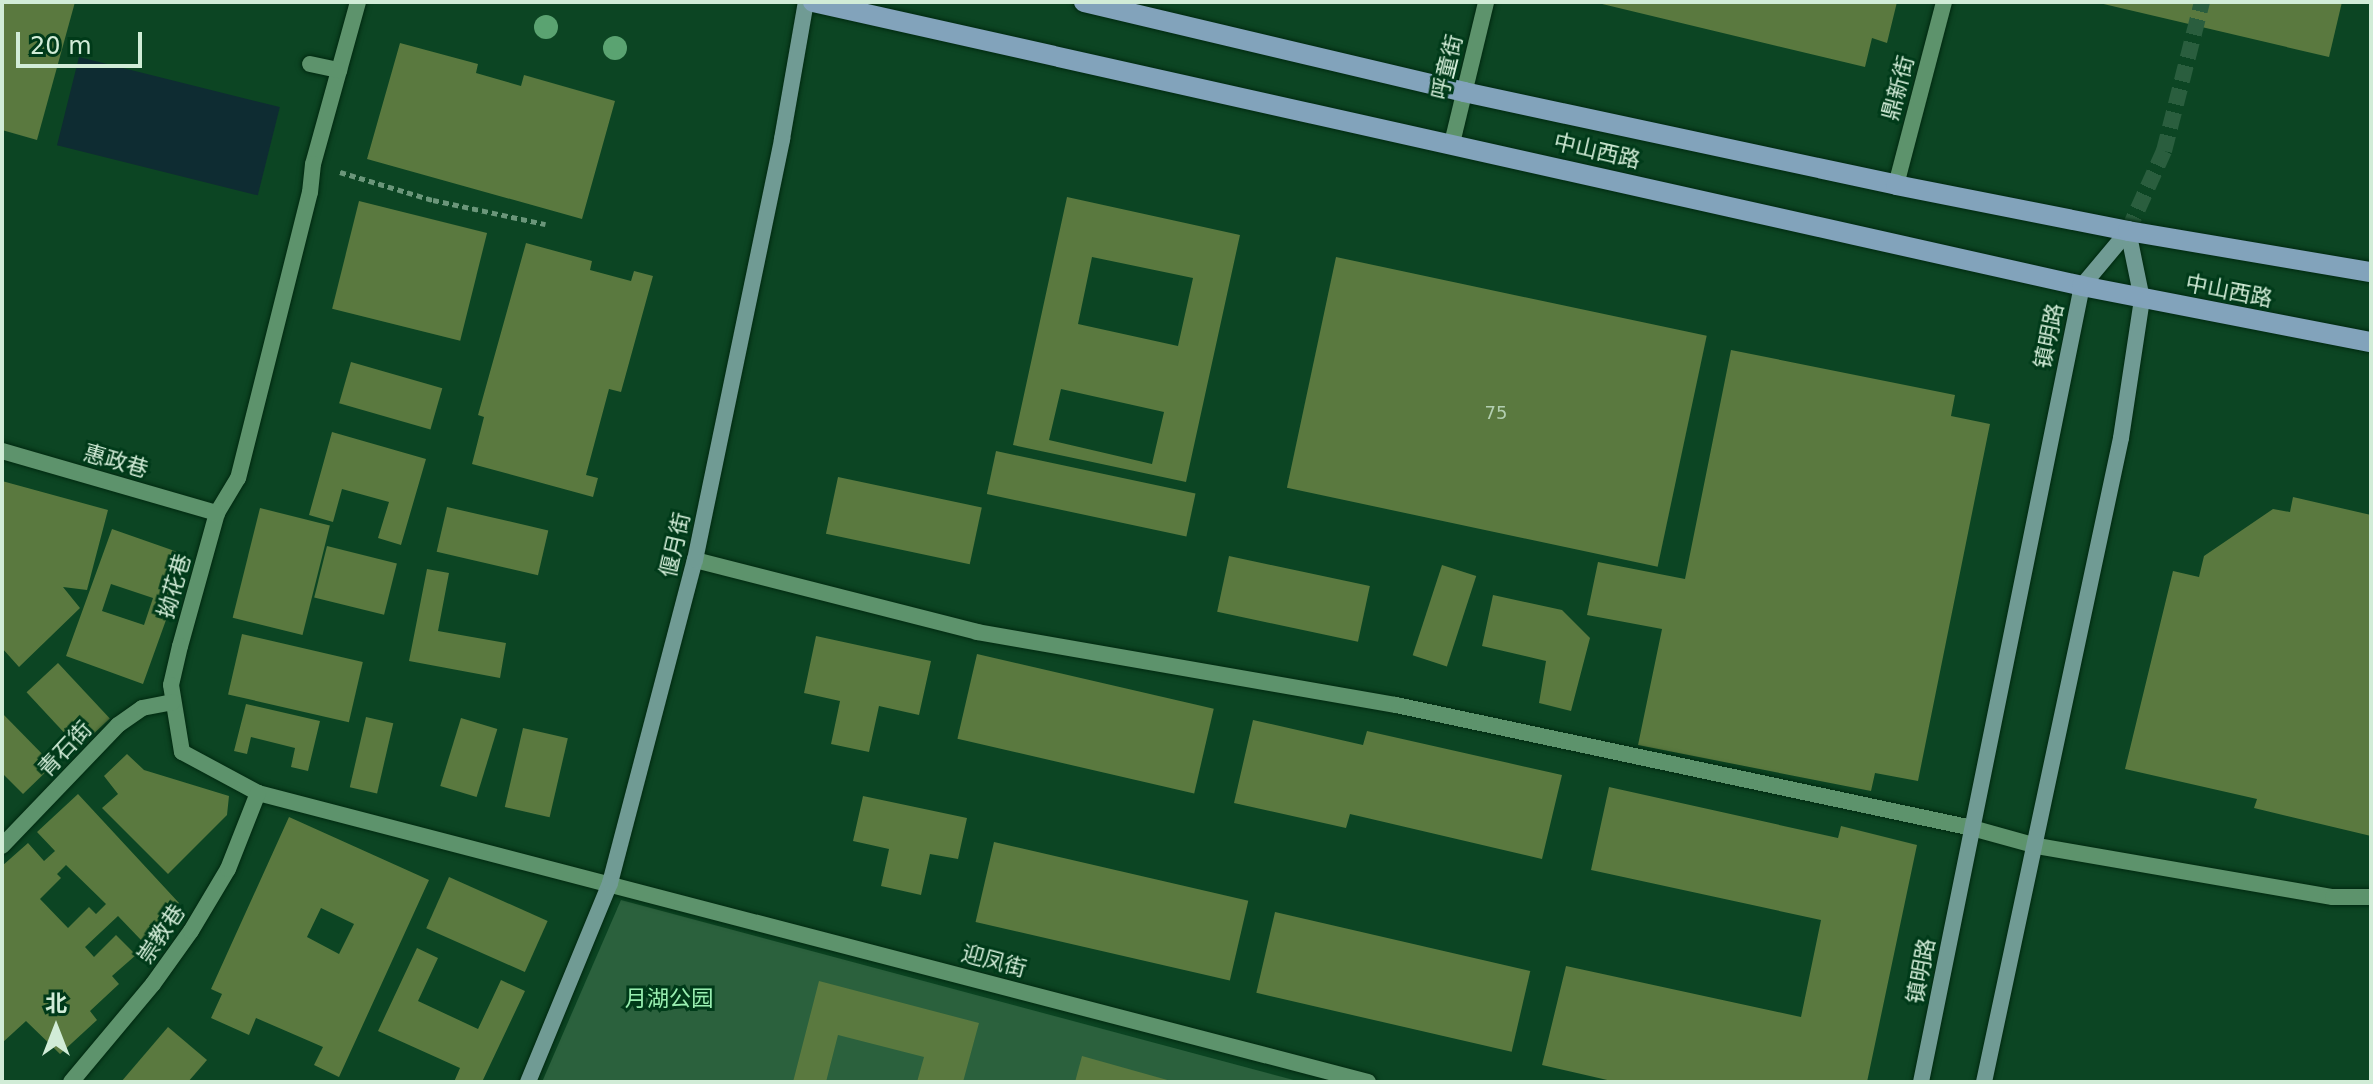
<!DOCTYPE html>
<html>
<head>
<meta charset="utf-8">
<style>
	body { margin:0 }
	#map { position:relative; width:2373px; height:1084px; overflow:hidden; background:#0c4523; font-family:"DejaVu Sans","Noto Sans SC",sans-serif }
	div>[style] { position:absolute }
	.green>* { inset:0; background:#2b613d }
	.water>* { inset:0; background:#0e2c32; transform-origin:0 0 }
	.building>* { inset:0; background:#5a793f; transform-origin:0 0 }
	.street-tunnel>* { height:16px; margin-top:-8px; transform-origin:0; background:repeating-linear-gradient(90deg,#2a5e3e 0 16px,transparent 0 24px) }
	.path>* { height:5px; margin-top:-2.5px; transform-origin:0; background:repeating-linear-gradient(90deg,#6b967a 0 6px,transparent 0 10px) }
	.roads { filter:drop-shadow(0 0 2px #002910) drop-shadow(0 0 2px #002910) }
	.street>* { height:16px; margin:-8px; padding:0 8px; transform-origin:8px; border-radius:8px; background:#5d936c }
	.secondary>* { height:16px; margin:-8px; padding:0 8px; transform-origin:8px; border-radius:8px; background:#709b94 }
	.primary>* { height:20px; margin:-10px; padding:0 10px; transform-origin:10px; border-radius:10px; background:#82a3bb }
	.trees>* { width:24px; height:24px; margin:-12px; border-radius:50%; background:#5aa371 }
	span { translate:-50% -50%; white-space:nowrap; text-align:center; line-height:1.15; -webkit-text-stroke:6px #003a19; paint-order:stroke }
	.number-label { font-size:18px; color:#b3cfb1 }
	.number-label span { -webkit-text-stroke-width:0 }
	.street-label { font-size:22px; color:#d1ecd7 }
	.park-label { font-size:22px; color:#99f0b1 }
	.frame { position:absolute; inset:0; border:4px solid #d1ecd7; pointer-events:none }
	.north { position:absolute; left:16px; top:988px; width:80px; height:80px; -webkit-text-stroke:6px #003a19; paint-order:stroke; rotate:0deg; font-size:22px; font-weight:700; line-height:32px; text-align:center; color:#d1ecd7 }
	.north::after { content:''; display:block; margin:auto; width:28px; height:36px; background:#d1ecd7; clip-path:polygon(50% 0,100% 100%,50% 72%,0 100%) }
	.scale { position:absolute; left:16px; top:32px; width:126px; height:36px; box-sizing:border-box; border:4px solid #d1ecd7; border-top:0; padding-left:10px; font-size:24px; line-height:28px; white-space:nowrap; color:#d1ecd7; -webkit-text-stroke:6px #003a19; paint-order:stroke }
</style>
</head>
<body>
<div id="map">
	<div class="green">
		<i style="clip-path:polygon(621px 900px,1301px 1082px,542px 1082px)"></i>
	</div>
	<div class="water">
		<i style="left:79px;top:57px;width:207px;height:91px;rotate:14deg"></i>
	</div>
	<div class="building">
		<i style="clip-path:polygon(2px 2px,75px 2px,37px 140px,2px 130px)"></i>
		<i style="clip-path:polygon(1897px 2px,1887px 43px,1872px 38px,1865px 67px,1598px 3px)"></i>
		<i style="clip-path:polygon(2095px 2px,2342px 2px,2329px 57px)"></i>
		<i style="clip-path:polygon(400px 43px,478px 64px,476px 73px,521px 86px,524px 75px,615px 101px,582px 219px,367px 159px)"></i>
		<i style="clip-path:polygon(evenodd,1067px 197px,1240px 235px,1186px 482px,1013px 445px,1067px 197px,1092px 257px,1193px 278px,1178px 346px,1078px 324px,1092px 257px,1067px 197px,1061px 389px,1164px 412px,1152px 464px,1049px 440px,1061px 389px)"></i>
		<i style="left:359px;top:201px;width:132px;height:111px;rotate:14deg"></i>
		<i style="clip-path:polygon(526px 243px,592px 261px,590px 270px,631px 281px,634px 271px,653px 276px,621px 392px,609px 389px,586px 475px,598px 478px,593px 497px,472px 464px,484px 417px,478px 415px)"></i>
		<i style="left:1336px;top:257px;width:379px;height:236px;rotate:12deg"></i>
		<i style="clip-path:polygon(1731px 350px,1955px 395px,1951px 416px,1990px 424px,1918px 781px,1875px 773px,1871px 791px,1638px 745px,1662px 629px,1587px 615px,1598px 562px,1685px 579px)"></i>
		<i style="left:351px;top:362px;width:95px;height:43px;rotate:16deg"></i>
		<i style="clip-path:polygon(332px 432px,426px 459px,401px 545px,378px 538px,389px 502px,342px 489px,333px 522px,309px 515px)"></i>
		<i style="left:996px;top:451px;width:204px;height:44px;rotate:12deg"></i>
		<i style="left:838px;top:477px;width:147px;height:58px;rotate:12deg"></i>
		<i style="clip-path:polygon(2px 481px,108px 510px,87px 590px,63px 587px,80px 608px,19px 667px,2px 648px)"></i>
		<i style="clip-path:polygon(2293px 497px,2371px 515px,2371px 836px,2254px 808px,2257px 799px,2125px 769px,2173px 571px,2199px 577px,2204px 556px,2273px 509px,2290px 512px)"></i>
		<i style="left:447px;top:507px;width:104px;height:46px;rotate:13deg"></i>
		<i style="left:260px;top:508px;width:72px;height:113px;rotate:14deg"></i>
		<i style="clip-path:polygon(evenodd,112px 529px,189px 556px,143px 684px,66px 656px,112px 529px,111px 584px,153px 598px,144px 625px,102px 611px,111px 584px)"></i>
		<i style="left:327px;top:546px;width:72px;height:53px;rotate:14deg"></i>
		<i style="left:1229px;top:556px;width:144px;height:57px;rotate:12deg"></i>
		<i style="left:1442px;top:565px;width:36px;height:95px;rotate:18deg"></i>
		<i style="clip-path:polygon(427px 569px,449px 573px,438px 631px,506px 643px,500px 678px,409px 661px)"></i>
		<i style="clip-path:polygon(1493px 595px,1562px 610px,1590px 638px,1571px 711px,1539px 703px,1546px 661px,1482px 646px)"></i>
		<i style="left:242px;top:634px;width:124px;height:62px;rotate:13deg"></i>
		<i style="clip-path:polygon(816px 636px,931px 661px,919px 715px,879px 706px,869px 752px,831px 744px,840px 701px,804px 693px)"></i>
		<i style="left:977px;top:654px;width:243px;height:87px;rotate:13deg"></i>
		<i style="left:58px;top:663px;width:76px;height:43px;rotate:47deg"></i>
		<i style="clip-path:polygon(246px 704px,320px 721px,308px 771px,291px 767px,295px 748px,251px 737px,247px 754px,234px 751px)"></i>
		<i style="clip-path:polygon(2px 713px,53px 765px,23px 794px,2px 773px)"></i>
		<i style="left:366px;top:717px;width:28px;height:72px;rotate:13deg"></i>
		<i style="left:461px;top:718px;width:38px;height:71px;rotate:17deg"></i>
		<i style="clip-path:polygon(1253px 720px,1363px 745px,1367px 731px,1562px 775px,1542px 859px,1350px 814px,1346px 828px,1234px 803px)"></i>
		<i style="left:523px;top:728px;width:46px;height:81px;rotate:13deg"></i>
		<i style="clip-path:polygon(127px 754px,144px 770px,229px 796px,227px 815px,168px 874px,102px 808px,118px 794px,104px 776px)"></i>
		<i style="clip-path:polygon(1609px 787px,1838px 838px,1841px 826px,1917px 845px,1867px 1082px,1616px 1082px,1542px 1065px,1566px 966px,1801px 1017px,1821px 920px,1591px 870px)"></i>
		<i style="clip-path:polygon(evenodd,78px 794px,179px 903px,141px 940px,118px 916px,85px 947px,94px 957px,116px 935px,136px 955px,112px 976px,119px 984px,90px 1011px,97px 1020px,60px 1054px,26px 1021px,2px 1043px,2px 866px,28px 843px,44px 861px,55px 851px,37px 832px,78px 794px,66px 865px,106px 904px,96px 914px,89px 907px,68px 928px,40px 899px,61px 878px,57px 874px,66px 865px)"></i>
		<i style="clip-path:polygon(863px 796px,967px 818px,958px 859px,930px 854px,921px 895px,881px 886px,889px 849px,853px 841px)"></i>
		<i style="clip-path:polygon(evenodd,289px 817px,429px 880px,339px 1077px,314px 1065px,323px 1047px,256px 1018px,249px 1035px,211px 1018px,222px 994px,211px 989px,289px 817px,321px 908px,354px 924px,339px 954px,307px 937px,321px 908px)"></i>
		<i style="left:994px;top:842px;width:261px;height:82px;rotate:13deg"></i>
		<i style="left:449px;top:877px;width:108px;height:56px;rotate:24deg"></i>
		<i style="left:1275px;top:912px;width:262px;height:83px;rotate:13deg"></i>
		<i style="clip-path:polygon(417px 948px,438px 958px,418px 1001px,478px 1029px,501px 980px,525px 991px,482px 1082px,454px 1082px,460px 1068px,378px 1031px)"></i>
		<i style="clip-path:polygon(819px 981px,979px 1023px,963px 1082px,917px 1082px,924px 1057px,838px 1035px,826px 1082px,793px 1082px)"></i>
		<i style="clip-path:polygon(168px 1027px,207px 1060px,188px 1082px,121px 1082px)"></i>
		<i style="clip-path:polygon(1082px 1056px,1171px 1081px,1171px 1082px,1075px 1082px)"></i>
	</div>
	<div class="street-tunnel">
		<i style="left:2128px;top:231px;width:88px;rotate:-65.8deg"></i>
		<i style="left:2164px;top:151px;width:154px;rotate:-75.7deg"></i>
	</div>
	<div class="path">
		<i style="left:340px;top:172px;width:97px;rotate:16.8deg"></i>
		<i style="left:433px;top:200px;width:115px;rotate:12.1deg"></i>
	</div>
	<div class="roads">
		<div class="street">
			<i style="left:358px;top:2px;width:168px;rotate:105.5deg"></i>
			<i style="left:313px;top:164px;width:28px;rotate:96deg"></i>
			<i style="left:310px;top:192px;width:295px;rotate:104.1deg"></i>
			<i style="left:238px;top:478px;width:41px;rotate:121deg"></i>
			<i style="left:217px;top:513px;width:138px;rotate:105.5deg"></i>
			<i style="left:180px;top:646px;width:40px;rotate:103deg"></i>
			<i style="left:171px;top:685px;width:68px;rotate:80.7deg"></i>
			<i style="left:182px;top:752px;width:86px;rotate:28.3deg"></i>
			<i style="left:258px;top:793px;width:1147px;rotate:14.59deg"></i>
			<i style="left:310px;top:64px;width:30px;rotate:12deg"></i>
			<i style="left:1452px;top:143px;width:145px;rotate:-76.4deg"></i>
			<i style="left:1896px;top:185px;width:189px;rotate:-75.3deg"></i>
			<i style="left:2px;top:451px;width:224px;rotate:16.1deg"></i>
			<i style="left:695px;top:560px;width:291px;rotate:14.3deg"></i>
			<i style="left:977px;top:632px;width:425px;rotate:9.9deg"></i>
			<i style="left:1396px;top:705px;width:589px;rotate:12.05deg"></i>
			<i style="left:1972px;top:828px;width:67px;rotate:15.5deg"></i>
			<i style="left:2037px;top:846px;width:300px;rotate:9.8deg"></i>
			<i style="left:2333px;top:897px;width:38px"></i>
			<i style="left:2px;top:846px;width:168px;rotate:-46.2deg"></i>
			<i style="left:118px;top:725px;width:29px;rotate:-35deg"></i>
			<i style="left:142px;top:708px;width:31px;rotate:-11deg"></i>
			<i style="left:71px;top:1082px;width:128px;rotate:-50.1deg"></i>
			<i style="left:153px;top:984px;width:65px;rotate:-54.4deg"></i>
			<i style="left:191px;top:931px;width:72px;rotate:-59.2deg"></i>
			<i style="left:228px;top:869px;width:82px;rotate:-68.5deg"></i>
		</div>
		<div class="secondary">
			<i style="left:528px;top:1082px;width:215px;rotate:-67.6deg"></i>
			<i style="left:610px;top:883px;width:334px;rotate:-75.3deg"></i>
			<i style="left:695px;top:560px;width:430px;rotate:-78.3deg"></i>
			<i style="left:782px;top:139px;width:139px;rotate:-80.1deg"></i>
			<i style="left:1921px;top:1082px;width:812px;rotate:-78.57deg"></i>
			<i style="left:2082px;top:286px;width:72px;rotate:-50.1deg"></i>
			<i style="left:1984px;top:1082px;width:658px;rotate:-77.99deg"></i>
			<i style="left:2121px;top:438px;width:141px;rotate:-81.4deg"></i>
			<i style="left:2142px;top:299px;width:69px;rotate:-101.6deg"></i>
		</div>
		<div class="primary">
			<i style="left:813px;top:2px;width:1300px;rotate:12.61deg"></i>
			<i style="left:2082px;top:286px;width:294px;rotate:11deg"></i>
			<i style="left:1084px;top:2px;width:391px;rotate:13.3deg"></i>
			<i style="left:1464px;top:92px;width:442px;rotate:12.1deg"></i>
			<i style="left:1896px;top:185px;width:237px;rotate:11.2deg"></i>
			<i style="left:2128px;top:231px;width:246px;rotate:9.6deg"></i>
		</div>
	</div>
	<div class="trees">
		<i style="left:546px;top:27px"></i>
		<i style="left:615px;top:48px"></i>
	</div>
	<div class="number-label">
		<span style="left:1496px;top:413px">75</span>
	</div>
	<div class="street-label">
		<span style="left:1447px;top:67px;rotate:-76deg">呼童街</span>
		<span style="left:1898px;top:88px;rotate:-75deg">鼎新街</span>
		<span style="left:1597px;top:151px;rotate:13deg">中山西路</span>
		<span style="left:2229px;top:291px;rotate:11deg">中山西路</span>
		<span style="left:2049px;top:336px;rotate:-78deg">镇明路</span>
		<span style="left:116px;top:461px;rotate:16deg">惠政巷</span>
		<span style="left:675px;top:545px;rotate:-77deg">偃月街</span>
		<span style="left:174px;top:586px;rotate:-74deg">拗花巷</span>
		<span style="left:65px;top:749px;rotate:-47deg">青石街</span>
		<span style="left:161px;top:934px;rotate:-56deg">崇教巷</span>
		<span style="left:994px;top:961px;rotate:15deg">迎凤街</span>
		<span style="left:1921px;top:971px;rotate:-79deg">镇明路</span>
	</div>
	<div class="park-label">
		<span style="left:669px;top:999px">月湖公园</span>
	</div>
	<div class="frame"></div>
	<div class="north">北</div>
	<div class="scale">20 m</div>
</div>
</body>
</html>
